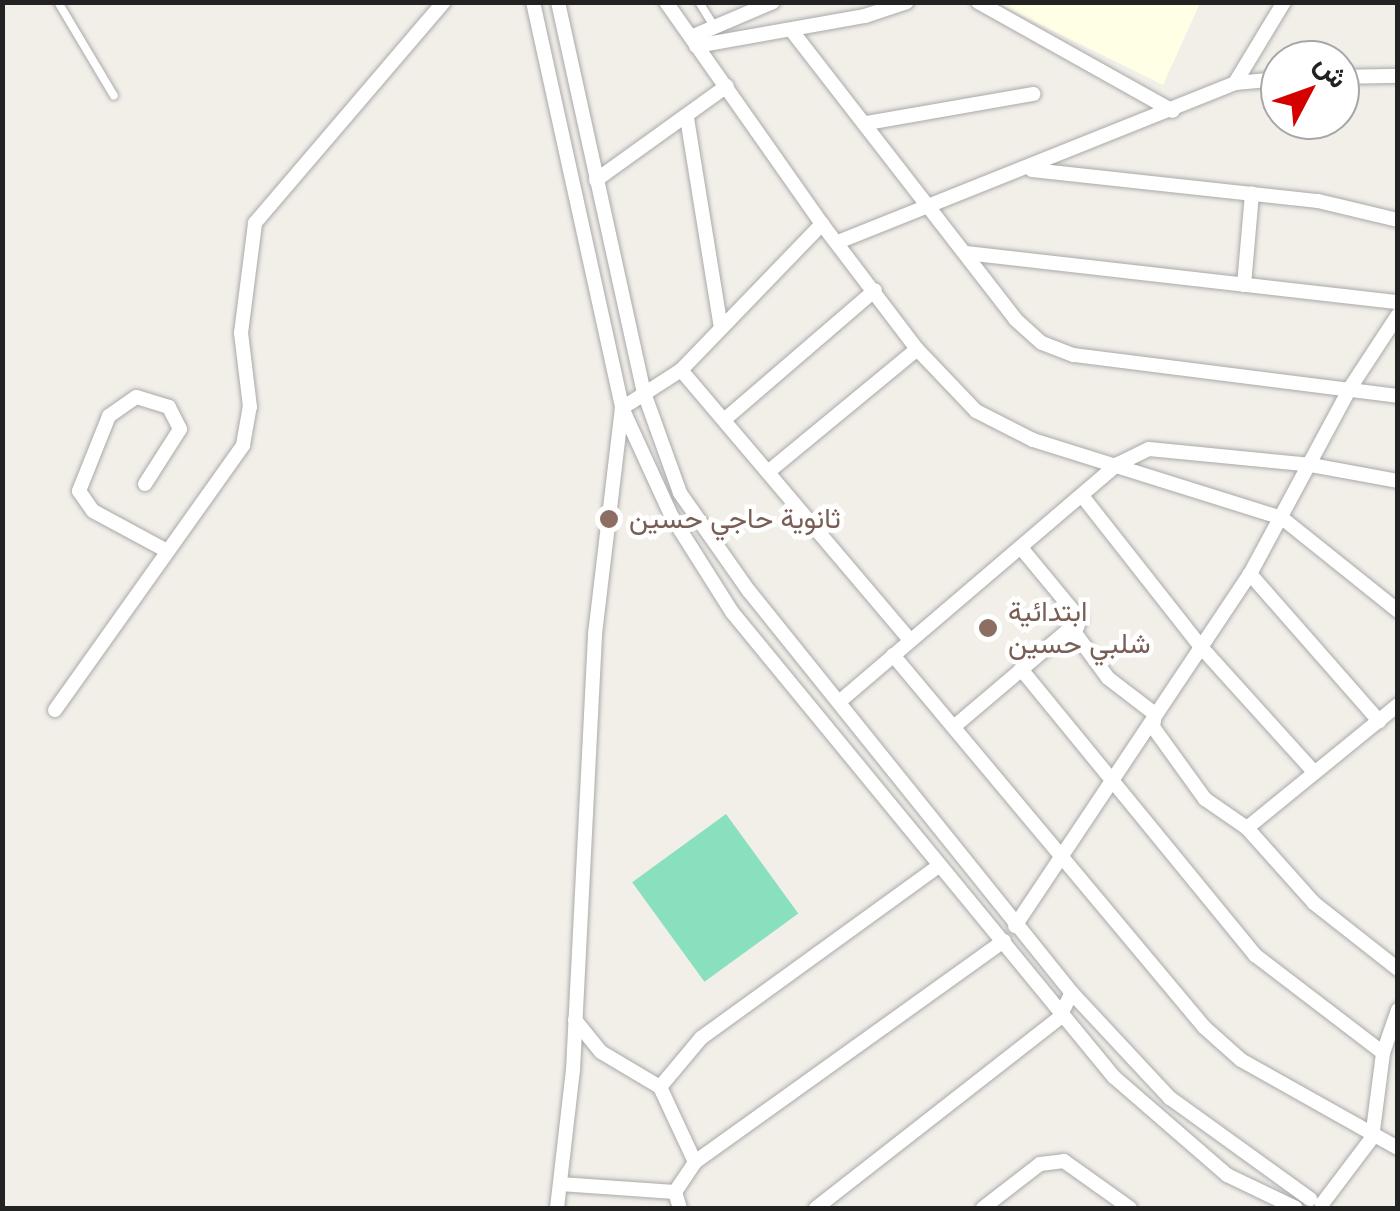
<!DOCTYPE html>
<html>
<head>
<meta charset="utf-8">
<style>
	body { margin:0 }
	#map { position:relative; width:1400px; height:1211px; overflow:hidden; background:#f2efe9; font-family:"DM Sans",Vazirmatn,sans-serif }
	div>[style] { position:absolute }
	.education>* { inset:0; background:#ffffe5 }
	.pitch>* { inset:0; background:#88e0be; transform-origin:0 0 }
	.roads { filter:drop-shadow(0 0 2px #a9a9a9) drop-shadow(0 0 2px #a9a9a9) }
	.service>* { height:8px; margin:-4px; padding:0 4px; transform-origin:4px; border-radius:4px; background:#fff }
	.minor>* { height:14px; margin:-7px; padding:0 7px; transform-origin:7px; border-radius:7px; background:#fff }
	.dots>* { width:28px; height:28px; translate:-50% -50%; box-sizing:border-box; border:5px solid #fff; border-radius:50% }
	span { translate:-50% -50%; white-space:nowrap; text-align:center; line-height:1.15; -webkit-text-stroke:9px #fff; paint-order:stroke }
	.education-label { font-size:28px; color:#785e54 }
	.left { translate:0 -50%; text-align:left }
	.frame { position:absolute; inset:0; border:5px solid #222; pointer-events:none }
	.north { position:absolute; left:1260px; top:40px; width:100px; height:100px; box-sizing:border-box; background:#fff; border:2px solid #a7a7a7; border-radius:50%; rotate:49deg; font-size:28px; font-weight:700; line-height:40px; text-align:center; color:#222 }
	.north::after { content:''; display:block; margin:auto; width:35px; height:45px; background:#d40000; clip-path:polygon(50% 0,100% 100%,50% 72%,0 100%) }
</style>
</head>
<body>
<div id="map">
	<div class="education">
		<i style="clip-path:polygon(1200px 3px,1163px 85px,997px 3px,1200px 2px)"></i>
	</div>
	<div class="pitch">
		<i style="left:726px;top:814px;width:123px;height:116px;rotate:54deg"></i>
	</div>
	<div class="roads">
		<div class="service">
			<i style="left:58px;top:2px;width:109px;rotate:59.2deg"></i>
			<i style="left:699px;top:2px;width:31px;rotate:58deg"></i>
		</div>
		<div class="minor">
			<i style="left:533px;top:2px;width:416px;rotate:77.6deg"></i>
			<i style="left:622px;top:408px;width:120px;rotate:65.4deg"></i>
			<i style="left:672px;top:517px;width:112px;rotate:57.7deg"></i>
			<i style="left:732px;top:612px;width:602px;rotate:50.6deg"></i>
			<i style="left:1114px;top:1077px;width:150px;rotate:40.9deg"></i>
			<i style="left:1227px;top:1175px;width:76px;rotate:25.6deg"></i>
			<i style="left:558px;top:2px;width:397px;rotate:77.6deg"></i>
			<i style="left:643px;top:390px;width:109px;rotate:70.2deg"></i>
			<i style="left:680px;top:493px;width:120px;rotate:54.9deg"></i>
			<i style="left:749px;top:591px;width:516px;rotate:51.22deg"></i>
			<i style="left:1072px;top:993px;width:144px;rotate:47deg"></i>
			<i style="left:1170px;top:1098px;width:173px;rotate:35.8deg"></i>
			<i style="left:666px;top:2px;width:271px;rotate:54.9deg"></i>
			<i style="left:822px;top:224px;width:157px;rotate:52.8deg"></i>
			<i style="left:917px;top:349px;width:86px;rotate:46.4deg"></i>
			<i style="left:976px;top:411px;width:64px;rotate:27deg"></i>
			<i style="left:1033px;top:440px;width:261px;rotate:17.4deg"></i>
			<i style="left:1282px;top:518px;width:149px;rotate:38.7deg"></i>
			<i style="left:978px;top:2px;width:223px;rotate:29.2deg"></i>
			<i style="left:792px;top:31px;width:364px;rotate:52.2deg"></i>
			<i style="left:1015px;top:319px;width:36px;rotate:42deg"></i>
			<i style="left:1042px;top:343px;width:34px;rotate:21deg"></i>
			<i style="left:1074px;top:355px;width:327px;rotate:7.2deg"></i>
			<i style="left:691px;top:37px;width:89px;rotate:-23.1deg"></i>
			<i style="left:696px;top:46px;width:172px;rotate:-10.1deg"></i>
			<i style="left:865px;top:16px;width:44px;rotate:-18.4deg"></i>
			<i style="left:1340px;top:77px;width:58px;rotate:-1deg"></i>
			<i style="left:1235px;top:83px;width:95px;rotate:-58.8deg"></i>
			<i style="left:687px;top:118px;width:213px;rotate:80.8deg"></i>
			<i style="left:867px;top:123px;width:169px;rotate:-9.9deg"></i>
			<i style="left:1032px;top:170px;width:288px;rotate:6.2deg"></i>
			<i style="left:1318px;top:201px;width:82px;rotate:13.4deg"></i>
			<i style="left:596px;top:180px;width:161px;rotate:-35.7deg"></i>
			<i style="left:838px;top:242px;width:428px;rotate:-21.8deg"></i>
			<i style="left:1235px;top:83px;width:45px;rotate:-5.1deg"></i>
			<i style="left:966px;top:253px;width:435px;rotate:6.5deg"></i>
			<i style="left:1244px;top:285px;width:92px;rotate:-85deg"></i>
			<i style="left:681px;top:370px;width:354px;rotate:49.7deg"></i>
			<i style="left:724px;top:420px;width:199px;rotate:-40.7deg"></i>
			<i style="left:768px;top:472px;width:193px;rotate:-39.5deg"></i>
			<i style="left:145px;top:484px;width:65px;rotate:-57.5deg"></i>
			<i style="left:180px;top:429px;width:25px;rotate:-117deg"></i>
			<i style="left:169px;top:407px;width:34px;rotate:-163deg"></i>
			<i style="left:136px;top:397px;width:33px;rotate:145deg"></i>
			<i style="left:109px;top:416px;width:81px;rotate:111.8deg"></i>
			<i style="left:79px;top:491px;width:24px;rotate:55deg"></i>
			<i style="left:93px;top:511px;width:84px;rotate:28.4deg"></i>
			<i style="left:1083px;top:497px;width:191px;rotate:51.8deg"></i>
			<i style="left:1201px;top:647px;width:166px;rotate:47.9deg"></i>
			<i style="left:1022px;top:549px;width:91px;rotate:50.4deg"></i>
			<i style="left:1080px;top:619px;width:15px;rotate:110deg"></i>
			<i style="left:1075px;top:633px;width:56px;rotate:53.7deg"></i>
			<i style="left:1108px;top:678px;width:59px;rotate:37.5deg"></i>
			<i style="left:1155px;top:714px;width:13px;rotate:99deg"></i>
			<i style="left:1153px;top:727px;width:89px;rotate:54.2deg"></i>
			<i style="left:1205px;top:799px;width:51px;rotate:34.6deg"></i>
			<i style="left:1247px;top:828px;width:101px;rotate:48.2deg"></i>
			<i style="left:1314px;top:903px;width:107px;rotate:38.2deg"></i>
			<i style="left:1250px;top:574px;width:196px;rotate:48.7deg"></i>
			<i style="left:893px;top:655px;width:485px;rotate:50.1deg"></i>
			<i style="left:1204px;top:1027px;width:50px;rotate:41.7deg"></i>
			<i style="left:1241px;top:1060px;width:180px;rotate:29.3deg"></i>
			<i style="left:1021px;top:669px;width:370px;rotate:50.7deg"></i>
			<i style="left:1255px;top:955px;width:161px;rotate:37.4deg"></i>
			<i style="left:839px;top:702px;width:367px;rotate:-40.5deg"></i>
			<i style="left:1118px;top:464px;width:34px;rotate:-26deg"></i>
			<i style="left:1149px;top:449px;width:163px;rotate:5.6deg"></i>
			<i style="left:1311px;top:465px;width:88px;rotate:10.4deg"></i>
			<i style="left:55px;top:710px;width:325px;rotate:-54.6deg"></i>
			<i style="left:243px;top:445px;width:39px;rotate:-80deg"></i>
			<i style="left:250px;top:407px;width:75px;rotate:-96.9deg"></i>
			<i style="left:241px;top:333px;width:111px;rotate:-82.7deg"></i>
			<i style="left:255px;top:223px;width:291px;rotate:-49.5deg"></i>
			<i style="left:956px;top:725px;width:162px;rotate:-40.3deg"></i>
			<i style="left:1247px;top:828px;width:195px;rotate:-39.2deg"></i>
			<i style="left:1015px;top:926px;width:423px;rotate:-56.3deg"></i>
			<i style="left:1250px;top:574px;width:211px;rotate:-61.7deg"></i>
			<i style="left:1350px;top:388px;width:87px;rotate:-56.7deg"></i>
			<i style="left:575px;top:1020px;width:41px;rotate:50.9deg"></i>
			<i style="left:601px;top:1052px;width:69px;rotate:30.7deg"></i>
			<i style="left:660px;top:1087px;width:83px;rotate:65deg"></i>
			<i style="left:660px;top:1087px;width:64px;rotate:-50.1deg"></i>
			<i style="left:701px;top:1038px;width:294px;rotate:-35.9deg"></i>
			<i style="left:560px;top:1184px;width:115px;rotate:4deg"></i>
			<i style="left:675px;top:1192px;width:17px;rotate:73deg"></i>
			<i style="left:675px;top:1192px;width:36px;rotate:-56deg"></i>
			<i style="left:695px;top:1162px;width:380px;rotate:-35.6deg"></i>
			<i style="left:1322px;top:1204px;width:83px;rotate:-52.9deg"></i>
			<i style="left:1372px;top:1138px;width:86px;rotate:-82.6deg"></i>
			<i style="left:1383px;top:1053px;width:46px;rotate:-70.8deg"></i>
			<i style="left:557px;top:1208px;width:139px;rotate:-83.4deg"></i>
			<i style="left:573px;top:1070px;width:437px;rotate:-87.1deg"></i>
			<i style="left:595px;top:634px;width:228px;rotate:-83.2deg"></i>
			<i style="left:622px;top:408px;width:70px;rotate:-32.8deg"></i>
			<i style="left:681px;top:370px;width:203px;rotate:-46deg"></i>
			<i style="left:816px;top:1208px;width:308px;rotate:-38deg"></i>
			<i style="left:1059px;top:1018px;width:28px;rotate:-63deg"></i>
			<i style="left:983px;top:1208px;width:72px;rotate:-37.7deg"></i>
			<i style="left:1040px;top:1164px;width:24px;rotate:-7deg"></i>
			<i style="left:1064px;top:1161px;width:81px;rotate:35.5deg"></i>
		</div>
	</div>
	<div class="dots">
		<i style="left:609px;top:519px;background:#8d6e63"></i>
		<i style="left:988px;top:628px;background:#8d6e63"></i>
	</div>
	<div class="education-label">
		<span class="left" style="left:629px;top:519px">ثانوية حاجي حسين</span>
		<span class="left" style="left:1008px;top:628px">ابتدائية<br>شلبي حسين</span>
	</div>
	<div class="frame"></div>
	<div class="north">ش</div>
</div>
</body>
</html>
